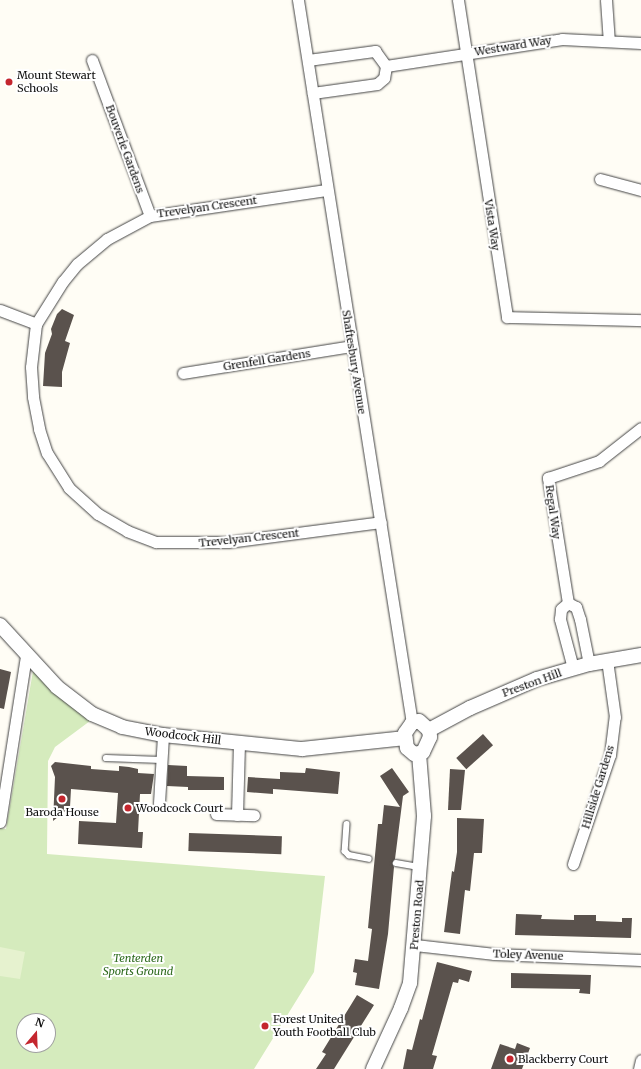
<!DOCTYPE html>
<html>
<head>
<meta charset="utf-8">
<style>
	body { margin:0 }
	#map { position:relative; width:641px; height:1069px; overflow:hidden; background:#fffdf5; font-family:Merriweather,serif }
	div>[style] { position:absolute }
	.green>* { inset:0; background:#d5ebbd }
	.pitch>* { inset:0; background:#e6f2cf }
	.building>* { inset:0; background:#5a524d; transform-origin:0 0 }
	.roads { filter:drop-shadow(0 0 1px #444) drop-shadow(0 0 1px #444) }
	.service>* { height:5.5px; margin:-2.75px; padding:0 2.75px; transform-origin:2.75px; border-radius:2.75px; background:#fff }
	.minor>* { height:11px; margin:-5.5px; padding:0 5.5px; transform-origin:5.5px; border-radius:5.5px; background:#fff }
	.tertiary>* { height:14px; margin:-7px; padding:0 7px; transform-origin:7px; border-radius:7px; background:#fff }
	.dots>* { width:11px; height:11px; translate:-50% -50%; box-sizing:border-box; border:2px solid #fff; border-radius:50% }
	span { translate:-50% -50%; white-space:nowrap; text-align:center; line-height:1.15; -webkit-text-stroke:4px #fff; paint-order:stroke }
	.street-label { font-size:11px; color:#111 }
	.poi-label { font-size:11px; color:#111 }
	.left { translate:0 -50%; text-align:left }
	.park-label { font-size:11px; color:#2f6b1f; font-style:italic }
	.north { position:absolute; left:16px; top:1013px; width:40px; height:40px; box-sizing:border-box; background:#fff; border:1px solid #a0a0a0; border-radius:50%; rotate:19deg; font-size:11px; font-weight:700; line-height:16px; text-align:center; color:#111 }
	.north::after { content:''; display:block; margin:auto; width:14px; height:18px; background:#c4262e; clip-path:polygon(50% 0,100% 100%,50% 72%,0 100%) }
</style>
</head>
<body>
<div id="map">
	<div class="green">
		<i style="clip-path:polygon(evenodd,33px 671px,90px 721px,55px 747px,48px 761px,47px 854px,325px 876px,314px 972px,254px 1069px,0 1069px,0 828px,6px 829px,33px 671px,24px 1021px,48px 1021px,48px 1045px,24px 1045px,24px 1021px)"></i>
	</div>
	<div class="pitch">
		<i style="clip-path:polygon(0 947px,25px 952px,20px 979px,0 976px)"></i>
	</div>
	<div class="building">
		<i style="clip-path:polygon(62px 309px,74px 315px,65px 341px,70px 343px,62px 372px,62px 387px,43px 386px,45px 353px,52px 334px,51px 329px,57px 314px)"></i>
		<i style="clip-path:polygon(0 669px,11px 672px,4px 709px,0 708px)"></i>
		<i style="left:483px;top:734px;width:15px;height:36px;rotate:48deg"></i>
		<i style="clip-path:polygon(55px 762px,91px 766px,91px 769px,119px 771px,119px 766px,129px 767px,138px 769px,138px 773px,154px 774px,151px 794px,140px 794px,138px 832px,143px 832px,142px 848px,78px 844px,79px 821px,116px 823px,118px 793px,71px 789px,70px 807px,53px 821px,55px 777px,51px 766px)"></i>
		<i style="clip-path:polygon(168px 765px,187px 766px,187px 776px,224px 777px,224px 790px,188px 790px,188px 787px,167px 786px)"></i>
		<i style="clip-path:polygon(306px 768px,340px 772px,338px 794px,273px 789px,273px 794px,247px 792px,248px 777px,280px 779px,280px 772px,305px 773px)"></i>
		<i style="clip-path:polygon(392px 768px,409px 792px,403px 796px,395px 859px,392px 863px,394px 867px,388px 934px,379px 989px,355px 985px,357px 973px,353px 972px,355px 959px,368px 961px,372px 929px,368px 928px,378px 824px,382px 824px,384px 805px,400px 807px,380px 776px)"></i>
		<i style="clip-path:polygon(450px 769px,465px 770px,461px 810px,448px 810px)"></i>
		<i style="clip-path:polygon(457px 818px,484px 819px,482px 853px,474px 853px,470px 891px,465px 890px,460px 934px,444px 932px,452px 871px,454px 872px,457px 852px)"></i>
		<i style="left:189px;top:833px;width:93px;height:18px;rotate:2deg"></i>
		<i style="clip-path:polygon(516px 914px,542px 915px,541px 919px,574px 920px,574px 915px,596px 915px,596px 921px,622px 922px,622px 918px,632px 918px,631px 938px,515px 935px)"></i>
		<i style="clip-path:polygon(437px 962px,472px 971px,469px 982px,459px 979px,458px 983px,453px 982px,432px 1055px,437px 1056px,433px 1069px,403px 1069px,407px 1049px,412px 1050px,420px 1019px,422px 1020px)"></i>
		<i style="clip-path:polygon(511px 973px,591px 975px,590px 994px,579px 993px,580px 989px,511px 988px)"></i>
		<i style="clip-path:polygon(357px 995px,374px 1005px,334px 1069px,316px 1069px,326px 1054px,322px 1052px)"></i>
		<i style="clip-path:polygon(517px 1043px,530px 1048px,522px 1069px,491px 1069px,500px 1044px,515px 1049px)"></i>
	</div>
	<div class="roads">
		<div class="service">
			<i style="left:106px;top:758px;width:55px;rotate:2.1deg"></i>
			<i style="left:347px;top:824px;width:27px;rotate:94deg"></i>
			<i style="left:345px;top:851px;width:6px;rotate:45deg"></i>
			<i style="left:349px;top:855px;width:20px;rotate:11deg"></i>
			<i style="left:396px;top:863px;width:23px;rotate:10deg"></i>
		</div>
		<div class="minor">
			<i style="left:298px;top:0;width:732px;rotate:81.04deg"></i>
			<i style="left:458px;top:0;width:321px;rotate:81.2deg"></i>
			<i style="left:507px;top:317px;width:134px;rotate:1.3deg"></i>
			<i style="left:606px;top:0;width:39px;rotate:86deg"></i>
			<i style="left:92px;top:60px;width:166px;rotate:69.6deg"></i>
			<i style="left:308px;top:60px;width:68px;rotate:-7.7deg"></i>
			<i style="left:375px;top:51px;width:19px;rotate:54deg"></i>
			<i style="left:386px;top:66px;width:12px;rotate:99deg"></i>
			<i style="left:384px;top:78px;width:9px;rotate:139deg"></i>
			<i style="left:377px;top:84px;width:65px;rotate:172deg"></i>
			<i style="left:386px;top:66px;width:178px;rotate:-8.7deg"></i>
			<i style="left:562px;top:39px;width:79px;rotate:2.9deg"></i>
			<i style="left:600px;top:179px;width:42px;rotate:15deg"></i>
			<i style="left:326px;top:190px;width:178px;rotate:171.6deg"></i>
			<i style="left:150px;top:216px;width:49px;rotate:151.9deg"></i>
			<i style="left:107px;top:239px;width:39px;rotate:140deg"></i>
			<i style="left:77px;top:264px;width:22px;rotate:129deg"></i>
			<i style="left:63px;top:281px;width:51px;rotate:122.1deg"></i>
			<i style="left:36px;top:324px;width:43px;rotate:96.6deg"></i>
			<i style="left:31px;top:367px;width:30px;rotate:86deg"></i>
			<i style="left:33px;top:397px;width:33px;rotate:79deg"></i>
			<i style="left:39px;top:429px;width:25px;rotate:72deg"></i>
			<i style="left:47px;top:453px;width:41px;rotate:57.8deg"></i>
			<i style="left:69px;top:488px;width:39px;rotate:42deg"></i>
			<i style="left:98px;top:514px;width:34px;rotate:30deg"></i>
			<i style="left:127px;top:531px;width:31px;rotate:21deg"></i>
			<i style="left:156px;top:542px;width:72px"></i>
			<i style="left:228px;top:542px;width:154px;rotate:-7.4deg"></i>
			<i style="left:0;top:310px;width:39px;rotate:21deg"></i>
			<i style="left:183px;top:373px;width:171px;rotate:-9.1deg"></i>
			<i style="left:568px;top:603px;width:127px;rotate:-99.1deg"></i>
			<i style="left:548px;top:478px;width:54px;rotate:-18.4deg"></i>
			<i style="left:599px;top:461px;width:53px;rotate:-38.2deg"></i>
			<i style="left:573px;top:668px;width:51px;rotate:-104.9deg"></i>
			<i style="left:560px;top:619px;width:10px;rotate:-84deg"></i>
			<i style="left:561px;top:609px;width:9px;rotate:-41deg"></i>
			<i style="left:568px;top:603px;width:9px;rotate:27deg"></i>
			<i style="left:576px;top:607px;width:13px;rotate:72deg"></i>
			<i style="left:580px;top:619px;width:46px;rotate:78.7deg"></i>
			<i style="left:159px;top:803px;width:68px;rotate:-86.6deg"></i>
			<i style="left:216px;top:814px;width:38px;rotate:2deg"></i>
			<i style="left:237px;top:815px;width:72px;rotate:-88.4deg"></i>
			<i style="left:0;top:822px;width:168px;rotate:-81.1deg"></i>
			<i style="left:573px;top:864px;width:115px;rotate:-71.3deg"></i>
			<i style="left:610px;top:755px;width:38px;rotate:-83deg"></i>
			<i style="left:615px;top:717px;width:58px;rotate:-98deg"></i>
			<i style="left:415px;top:945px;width:80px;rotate:6.5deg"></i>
			<i style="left:494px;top:954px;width:147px;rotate:2.3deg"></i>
			<i style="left:639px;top:1069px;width:9px;rotate:-77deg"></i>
		</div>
		<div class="tertiary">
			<i style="left:0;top:625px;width:84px;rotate:47.4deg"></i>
			<i style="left:57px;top:687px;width:44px;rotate:37.6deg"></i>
			<i style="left:92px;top:714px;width:33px;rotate:23deg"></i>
			<i style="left:122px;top:727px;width:42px;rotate:11deg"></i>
			<i style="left:163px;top:735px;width:140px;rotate:5.8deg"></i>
			<i style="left:302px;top:749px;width:104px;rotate:-6.1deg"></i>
			<i style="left:419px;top:721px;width:13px;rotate:42deg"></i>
			<i style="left:429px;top:730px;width:7px;rotate:82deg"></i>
			<i style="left:430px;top:737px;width:17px;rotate:115deg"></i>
			<i style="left:423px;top:752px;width:9px;rotate:167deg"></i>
			<i style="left:414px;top:754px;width:9px;rotate:-139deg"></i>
			<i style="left:407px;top:748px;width:15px;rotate:-98deg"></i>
			<i style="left:405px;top:733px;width:12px;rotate:-55deg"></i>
			<i style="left:412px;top:723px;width:7px;rotate:-16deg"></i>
			<i style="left:429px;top:730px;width:47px;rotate:-28.2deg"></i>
			<i style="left:470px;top:708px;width:73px;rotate:-23.4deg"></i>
			<i style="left:537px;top:679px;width:54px;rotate:-16.1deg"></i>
			<i style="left:589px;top:664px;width:53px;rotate:-9.8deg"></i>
			<i style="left:373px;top:1069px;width:67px;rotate:-65.3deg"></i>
			<i style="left:401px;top:1008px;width:27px;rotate:-70deg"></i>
			<i style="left:410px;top:983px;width:168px;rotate:-85.2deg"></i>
			<i style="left:424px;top:816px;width:62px;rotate:-94.6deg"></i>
		</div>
	</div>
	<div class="dots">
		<i style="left:9px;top:82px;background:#c4262e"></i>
		<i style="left:62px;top:799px;background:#c4262e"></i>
		<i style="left:128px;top:808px;background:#c4262e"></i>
		<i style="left:265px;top:1026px;background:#c4262e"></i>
		<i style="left:510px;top:1059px;background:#c4262e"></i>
	</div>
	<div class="street-label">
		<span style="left:513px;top:46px;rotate:-9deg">Westward Way</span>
		<span style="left:125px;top:149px;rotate:70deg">Bouverie Gardens</span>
		<span style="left:207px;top:207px;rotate:-8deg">Trevelyan Crescent</span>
		<span style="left:492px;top:225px;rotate:81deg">Vista Way</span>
		<span style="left:267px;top:360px;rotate:-9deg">Grenfell Gardens</span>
		<span style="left:354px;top:362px;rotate:81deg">Shaftesbury Avenue</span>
		<span style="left:553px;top:512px;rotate:82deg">Regal Way</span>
		<span style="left:249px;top:538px;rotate:-6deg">Trevelyan Crescent</span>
		<span style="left:532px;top:683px;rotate:-20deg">Preston Hill</span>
		<span style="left:183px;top:736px;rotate:7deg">Woodcock Hill</span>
		<span style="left:598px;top:787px;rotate:-73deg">Hillside Gardens</span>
		<span style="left:417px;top:915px;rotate:-85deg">Preston Road</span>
		<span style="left:528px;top:955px;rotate:2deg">Toley Avenue</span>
	</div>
	<div class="poi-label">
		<span class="left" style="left:17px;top:82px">Mount Stewart<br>Schools</span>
		<span class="left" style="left:136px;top:808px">Woodcock Court</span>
		<span style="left:62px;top:812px">Baroda House</span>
		<span class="left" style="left:273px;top:1026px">Forest United<br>Youth Football Club</span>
		<span class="left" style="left:518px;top:1059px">Blackberry Court</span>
	</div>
	<div class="park-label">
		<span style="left:138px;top:965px">Tenterden<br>Sports Ground</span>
	</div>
	<div class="north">N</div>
</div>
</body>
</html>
